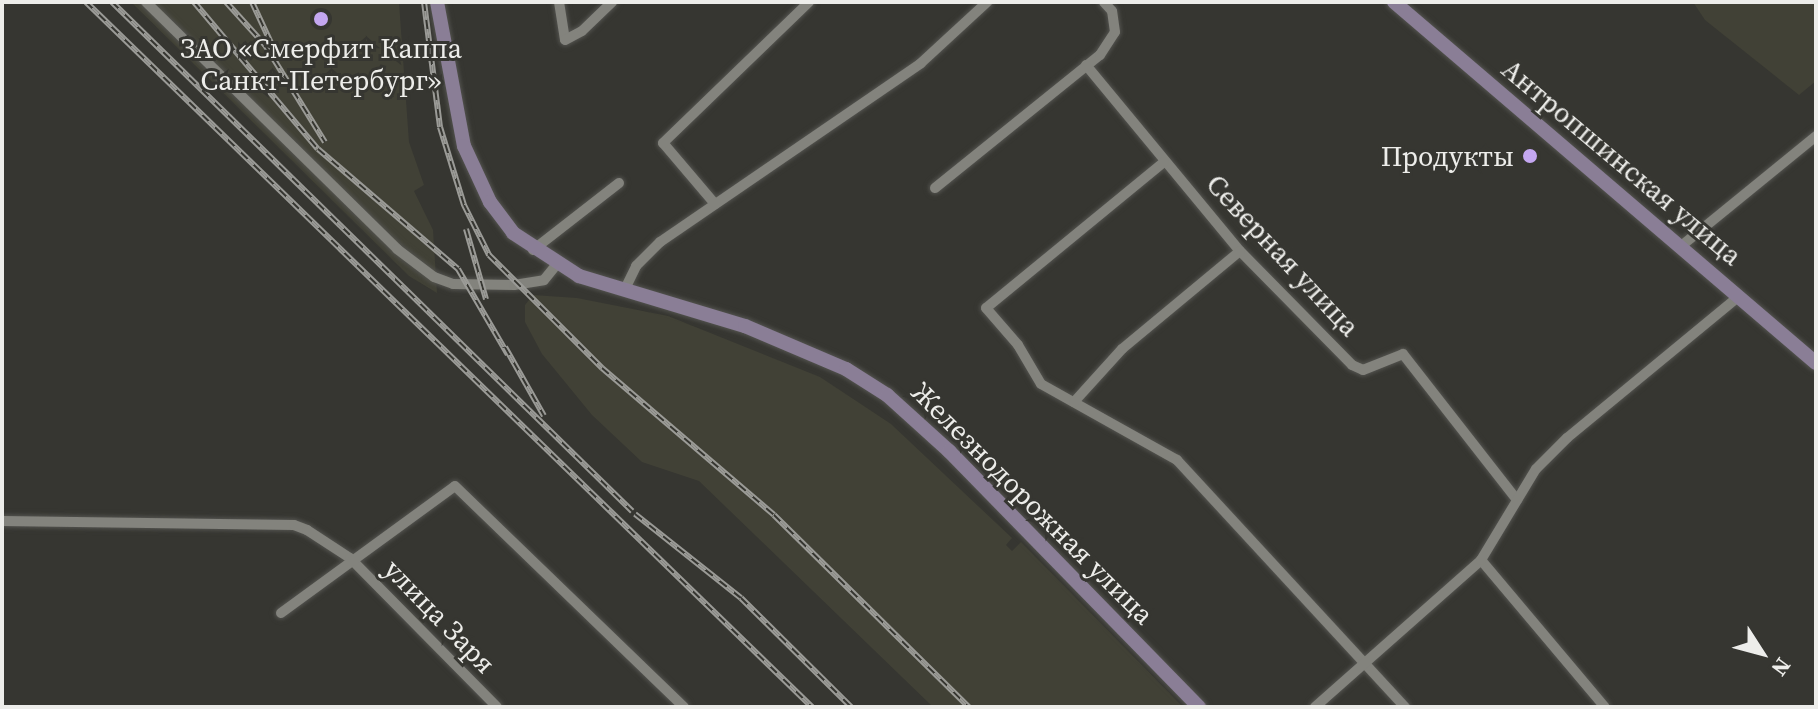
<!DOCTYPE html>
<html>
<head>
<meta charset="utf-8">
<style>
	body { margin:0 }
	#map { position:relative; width:1818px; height:709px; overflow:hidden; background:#363631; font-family:"Source Serif 4",serif }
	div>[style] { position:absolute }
	.built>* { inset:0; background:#414136 }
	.roads { filter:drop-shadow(0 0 2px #53534f) drop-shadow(0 0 2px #53534f) }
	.street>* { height:10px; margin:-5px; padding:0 5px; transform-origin:5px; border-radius:5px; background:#83837d }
	.secondary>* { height:14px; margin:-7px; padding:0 7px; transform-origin:7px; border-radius:7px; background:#8a7e96 }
	.rail>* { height:6px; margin-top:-3px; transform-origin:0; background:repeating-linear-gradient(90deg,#363631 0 9px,#9b9b97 0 18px); box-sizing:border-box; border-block:2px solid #9b9b97 }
	.dots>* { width:22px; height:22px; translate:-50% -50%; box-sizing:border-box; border:4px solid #363631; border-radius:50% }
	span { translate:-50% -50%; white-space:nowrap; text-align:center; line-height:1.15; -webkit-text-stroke:6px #363631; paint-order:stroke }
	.poi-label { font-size:28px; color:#ededea }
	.right { translate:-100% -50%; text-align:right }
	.street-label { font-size:28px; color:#ededea }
	.frame { position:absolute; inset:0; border:4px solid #ededea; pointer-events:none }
	.north { position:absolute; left:1722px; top:613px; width:80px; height:80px; -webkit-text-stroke:6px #363631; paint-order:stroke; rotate:126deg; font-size:22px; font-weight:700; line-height:32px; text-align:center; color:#ededea }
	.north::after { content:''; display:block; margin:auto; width:28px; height:36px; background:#ededea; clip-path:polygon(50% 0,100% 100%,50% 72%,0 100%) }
</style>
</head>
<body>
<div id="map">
	<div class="built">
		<i style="clip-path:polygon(131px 2px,399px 2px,409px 142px,424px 185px,414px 191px,433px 230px,437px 293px,409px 276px)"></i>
		<i style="clip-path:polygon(1693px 2px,1816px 2px,1816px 81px,1799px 95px,1705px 20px)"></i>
		<i style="clip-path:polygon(533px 295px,577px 298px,668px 316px,820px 377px,891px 424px,1012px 538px,1006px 545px,1012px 551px,1021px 542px,1183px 707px,933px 707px,699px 481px,642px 462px,592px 415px,542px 354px,525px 322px,525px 305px)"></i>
	</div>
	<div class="roads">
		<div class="street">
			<i style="left:146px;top:2px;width:352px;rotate:44.5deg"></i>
			<i style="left:397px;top:249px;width:46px;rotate:37.1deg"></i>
			<i style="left:434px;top:277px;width:20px;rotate:20deg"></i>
			<i style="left:453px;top:284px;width:61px;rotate:0.9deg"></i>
			<i style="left:514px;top:285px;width:30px;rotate:-9deg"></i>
			<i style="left:544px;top:280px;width:19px;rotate:-51deg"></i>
			<i style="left:559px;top:2px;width:38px;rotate:81deg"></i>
			<i style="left:565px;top:40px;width:19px;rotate:-28deg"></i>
			<i style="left:582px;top:31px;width:42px;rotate:-44deg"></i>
			<i style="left:1086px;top:65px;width:241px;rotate:50.4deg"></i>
			<i style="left:1240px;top:251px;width:160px;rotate:45.5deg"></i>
			<i style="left:1352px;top:365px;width:12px;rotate:24deg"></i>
			<i style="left:1363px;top:370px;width:43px;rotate:-21.8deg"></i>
			<i style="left:1403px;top:354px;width:185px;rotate:52deg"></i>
			<i style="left:1164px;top:162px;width:230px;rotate:140.6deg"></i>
			<i style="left:986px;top:308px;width:49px;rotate:49.1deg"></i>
			<i style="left:1018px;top:345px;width:45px;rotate:59.5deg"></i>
			<i style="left:1041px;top:384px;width:156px;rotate:29.2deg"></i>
			<i style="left:1177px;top:460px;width:336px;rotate:47.3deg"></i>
			<i style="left:935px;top:188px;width:212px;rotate:-38.9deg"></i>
			<i style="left:1100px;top:55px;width:27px;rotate:-57deg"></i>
			<i style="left:1115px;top:32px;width:21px;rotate:-98deg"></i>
			<i style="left:1112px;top:11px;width:12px;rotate:-132deg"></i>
			<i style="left:715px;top:204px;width:80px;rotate:-130.4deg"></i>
			<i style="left:663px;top:143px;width:203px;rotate:-44deg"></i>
			<i style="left:1680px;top:247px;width:176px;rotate:-39.2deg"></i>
			<i style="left:533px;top:250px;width:109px;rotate:-37.9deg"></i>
			<i style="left:624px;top:291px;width:28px;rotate:-64deg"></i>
			<i style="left:636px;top:266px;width:34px;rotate:-45deg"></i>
			<i style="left:660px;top:242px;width:316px;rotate:-34.4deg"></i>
			<i style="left:921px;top:63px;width:90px;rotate:-42.7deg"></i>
			<i style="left:1074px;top:402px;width:72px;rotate:-47.8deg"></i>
			<i style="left:1122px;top:349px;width:153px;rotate:-39.7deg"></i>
			<i style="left:2px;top:521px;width:292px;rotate:0.8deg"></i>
			<i style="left:294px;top:525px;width:14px;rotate:21deg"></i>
			<i style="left:307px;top:530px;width:51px;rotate:33.1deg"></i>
			<i style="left:350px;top:558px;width:209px;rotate:45.4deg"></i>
			<i style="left:1481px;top:560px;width:192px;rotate:49.9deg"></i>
			<i style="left:281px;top:613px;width:215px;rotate:-36.1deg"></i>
			<i style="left:455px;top:486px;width:318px;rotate:44deg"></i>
			<i style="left:1315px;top:707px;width:222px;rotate:-41.5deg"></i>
			<i style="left:1481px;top:560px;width:106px;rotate:-58.9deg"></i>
			<i style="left:1536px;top:469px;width:44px;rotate:-45deg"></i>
			<i style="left:1567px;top:438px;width:223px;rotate:-39.5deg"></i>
		</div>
		<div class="secondary">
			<i style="left:437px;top:2px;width:147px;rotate:79.4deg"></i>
			<i style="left:464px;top:146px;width:62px;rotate:65.1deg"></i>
			<i style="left:490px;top:202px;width:39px;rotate:53deg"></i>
			<i style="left:513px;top:233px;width:79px;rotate:33.1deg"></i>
			<i style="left:579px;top:276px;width:173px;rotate:16.8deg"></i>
			<i style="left:745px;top:326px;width:110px;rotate:23.1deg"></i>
			<i style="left:846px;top:369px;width:49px;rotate:32.4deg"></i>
			<i style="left:887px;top:395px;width:84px;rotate:42.1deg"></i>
			<i style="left:949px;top:451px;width:358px;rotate:45.7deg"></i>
			<i style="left:1394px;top:2px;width:555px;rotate:40.55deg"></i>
		</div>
	</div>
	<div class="rail">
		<i style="left:86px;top:2px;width:1012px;rotate:44.16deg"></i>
		<i style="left:112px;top:2px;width:728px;rotate:44.39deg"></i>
		<i style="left:194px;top:2px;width:192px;rotate:49.9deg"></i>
		<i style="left:318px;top:149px;width:184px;rotate:40.6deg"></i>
		<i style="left:458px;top:269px;width:99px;rotate:59.8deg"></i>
		<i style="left:226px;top:2px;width:58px;rotate:47.8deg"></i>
		<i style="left:265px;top:45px;width:114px;rotate:58.3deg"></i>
		<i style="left:252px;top:2px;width:45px;rotate:65.1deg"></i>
		<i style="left:424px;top:2px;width:126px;rotate:82.7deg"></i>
		<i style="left:440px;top:127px;width:82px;rotate:72.9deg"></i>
		<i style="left:464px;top:205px;width:56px;rotate:63.4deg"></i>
		<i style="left:489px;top:255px;width:160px;rotate:45deg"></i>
		<i style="left:602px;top:368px;width:226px;rotate:40.5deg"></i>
		<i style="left:774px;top:515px;width:274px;rotate:44.6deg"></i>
		<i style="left:466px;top:229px;width:73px;rotate:74.1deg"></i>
		<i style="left:505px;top:347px;width:79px;rotate:60.5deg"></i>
		<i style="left:635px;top:514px;width:135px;rotate:38.4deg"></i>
		<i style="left:741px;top:598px;width:155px;rotate:44.7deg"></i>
	</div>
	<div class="dots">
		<i style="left:321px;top:19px;background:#c4a7f1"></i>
		<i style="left:1530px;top:156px;background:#c4a7f1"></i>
	</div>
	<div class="poi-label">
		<span style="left:321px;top:64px">ЗАО «Смерфит Каппа<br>Санкт-Петербург»</span>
		<span class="right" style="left:1514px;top:156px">Продукты</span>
	</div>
	<div class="street-label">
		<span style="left:1622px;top:162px;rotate:40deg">Антропшинская улица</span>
		<span style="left:1283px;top:255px;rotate:47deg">Северная улица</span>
		<span style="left:1033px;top:503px;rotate:45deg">Железнодорожная улица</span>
		<span style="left:440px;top:616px;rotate:46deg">улица Заря</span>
	</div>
	<div class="frame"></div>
	<div class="north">N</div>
</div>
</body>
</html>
